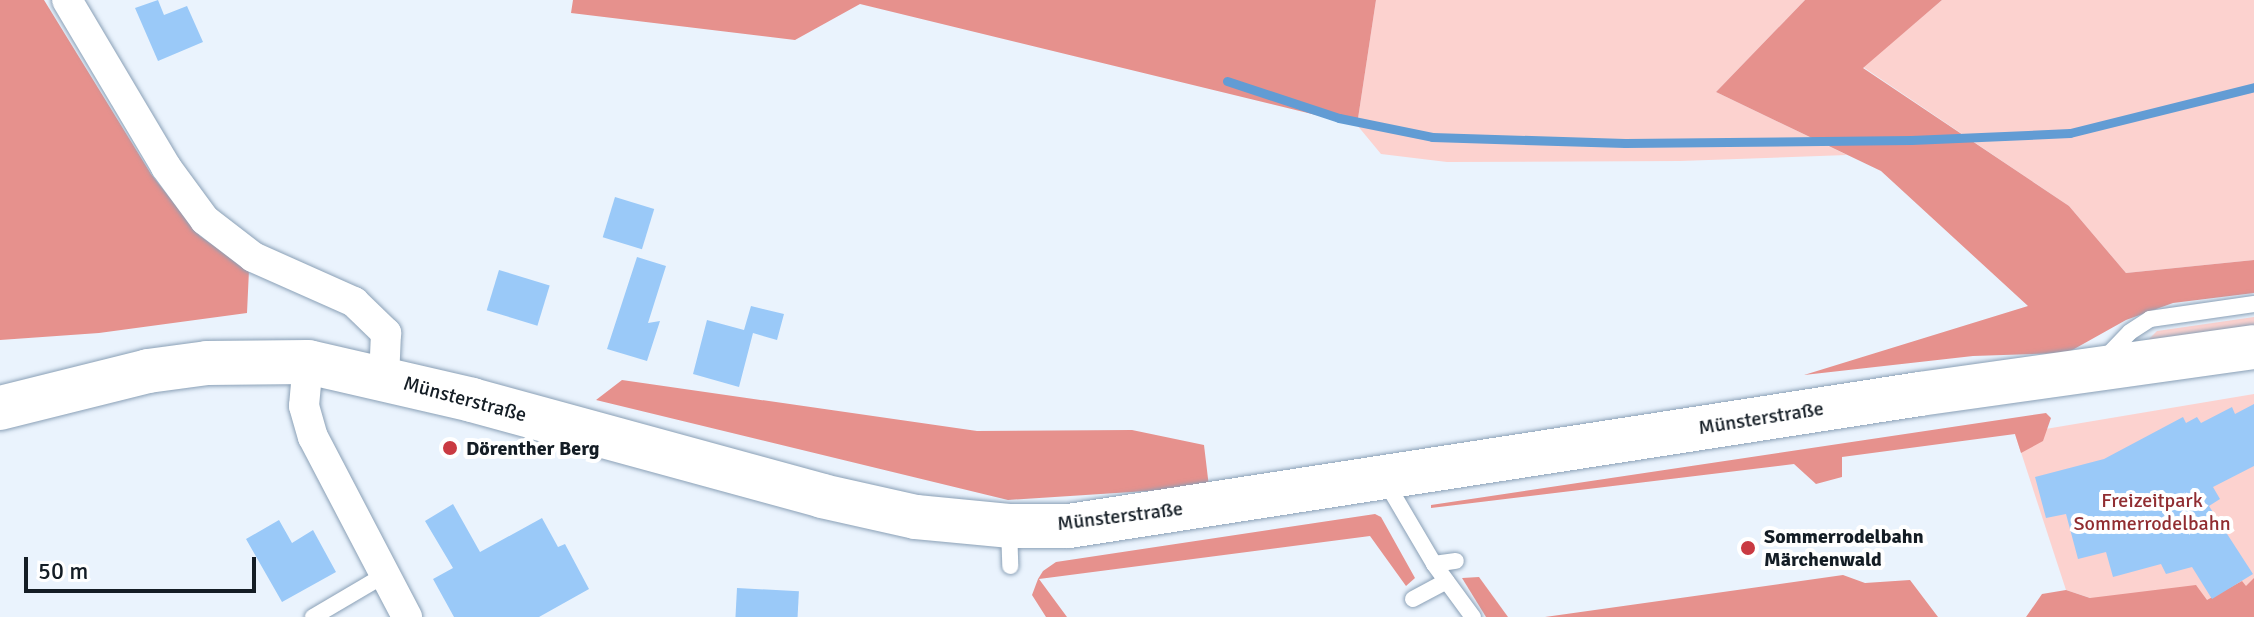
<!DOCTYPE html>
<html>
<head>
<meta charset="utf-8">
<style>
	body { margin:0 }
	#map { position:relative; width:2254px; height:617px; overflow:hidden; background:#eaf3fd; font-family:Signika,sans-serif }
	div>[style] { position:absolute }
	.green>* { inset:0; background:#fcd2cf }
	.forest>* { inset:0; background:#e6918d }
	.stream>* { height:9px; margin:-4.5px; padding:0 4.5px; transform-origin:4.5px; border-radius:4.5px; background:#629cd4 }
	.building>* { inset:0; background:#9ac9f8; transform-origin:0 0 }
	.roads { filter:drop-shadow(0 0 2px #8aa0b6) drop-shadow(0 0 2px #8aa0b6) }
	.service>* { height:16px; margin:-8px; padding:0 8px; transform-origin:8px; border-radius:8px; background:#fff }
	.minor>* { height:30px; margin:-15px; padding:0 15px; transform-origin:15px; border-radius:15px; background:#fff }
	.primary>* { height:44px; margin:-22px; padding:0 22px; transform-origin:22px; border-radius:22px; background:#fff }
	.dots>* { width:22px; height:22px; translate:-50% -50%; box-sizing:border-box; border:4px solid #fff; border-radius:50% }
	span { translate:-50% -50%; white-space:nowrap; text-align:center; line-height:1.15; -webkit-text-stroke:8px #fff; paint-order:stroke }
	.street-label { font-size:20px; color:#141d25 }
	.poi-label { font-size:20px; color:#141d25; font-weight:700 }
	.left { translate:0 -50%; text-align:left }
	.park-label { font-size:20px; color:#912d31 }
	.scale { position:absolute; left:24px; top:557px; width:232px; height:36px; box-sizing:border-box; border:4px solid #141d25; border-top:0; padding-left:10px; font-size:24px; line-height:28px; white-space:nowrap; color:#141d25; -webkit-text-stroke:6px #fff; paint-order:stroke }
</style>
</head>
<body>
<div id="map">
	<div class="green">
		<i style="clip-path:polygon(1376px 0,1805px 0,1716px 92px,1847px 155px,1680px 161px,1447px 162px,1381px 154px,1357px 125px)"></i>
		<i style="clip-path:polygon(1942px 0,2254px 0,2254px 260px,2126px 273px,2069px 206px,1863px 67px)"></i>
		<i style="clip-path:polygon(2254px 317px,2254px 328px,2147px 341px,2157px 331px)"></i>
		<i style="clip-path:polygon(2254px 394px,2254px 617px,2149px 617px,2066px 590px,2015px 434px)"></i>
	</div>
	<div class="forest">
		<i style="clip-path:polygon(0 0,44px 0,151px 174px,200px 236px,249px 270px,247px 313px,99px 333px,0 340px)"></i>
		<i style="clip-path:polygon(573px 0,1376px 0,1357px 125px,860px 4px,795px 40px,571px 13px)"></i>
		<i style="clip-path:polygon(1805px 0,1942px 0,1863px 68px,2069px 206px,2126px 273px,2254px 260px,2254px 293px,2173px 303px,2126px 320px,2067px 353px,1973px 356px,1804px 375px,2028px 306px,1881px 171px,1716px 92px)"></i>
		<i style="clip-path:polygon(622px 380px,977px 431px,1132px 430px,1204px 445px,1209px 487px,1008px 500px,596px 400px)"></i>
		<i style="clip-path:polygon(2046px 413px,2051px 418px,2043px 441px,2021px 453px,2015px 434px,1842px 457px,1842px 477px,1816px 484px,1794px 464px,1431px 508px,1431px 505px)"></i>
		<i style="clip-path:polygon(1375px 514px,1381px 517px,1415px 578px,1406px 586px,1370px 536px,1039px 579px,1067px 617px,1046px 617px,1032px 595px,1038px 579px,1043px 571px,1056px 562px)"></i>
		<i style="clip-path:polygon(1843px 575px,1865px 583px,1910px 580px,1938px 617px,1545px 617px)"></i>
		<i style="clip-path:polygon(1479px 577px,1508px 617px,1486px 617px,1462px 578px)"></i>
		<i style="clip-path:polygon(2254px 578px,2254px 617px,2026px 617px,2042px 594px,2066px 590px,2090px 598px,2196px 585px,2207px 600px,2242px 581px,2246px 586px)"></i>
	</div>
	<div class="stream">
		<i style="left:1227px;top:81px;width:118px;rotate:18.3deg"></i>
		<i style="left:1339px;top:118px;width:95px;rotate:11.5deg"></i>
		<i style="left:1432px;top:137px;width:193px;rotate:1.8deg"></i>
		<i style="left:1625px;top:143px;width:286px;rotate:-0.6deg"></i>
		<i style="left:1911px;top:140px;width:159px;rotate:-2.5deg"></i>
		<i style="left:2070px;top:133px;width:190px;rotate:-14deg"></i>
	</div>
	<div class="building">
		<i style="clip-path:polygon(158px 0,164px 15px,187px 6px,203px 42px,158px 61px,135px 8px)"></i>
		<i style="left:615px;top:197px;width:41px;height:42px;rotate:17deg"></i>
		<i style="clip-path:polygon(637px 257px,666px 266px,648px 323px,660px 321px,647px 361px,607px 349px)"></i>
		<i style="left:499px;top:270px;width:53px;height:42px;rotate:17deg"></i>
		<i style="clip-path:polygon(751px 306px,784px 314px,777px 340px,753px 333px,739px 387px,693px 374px,707px 320px,744px 330px)"></i>
		<i style="clip-path:polygon(2254px 404px,2254px 466px,2213px 487px,2220px 499px,2209px 506px,2253px 574px,2212px 599px,2192px 567px,2166px 574px,2161px 564px,2113px 577px,2106px 552px,2078px 559px,2066px 514px,2046px 518px,2035px 477px,2104px 459px,2183px 417px,2186px 423px,2197px 417px,2201px 423px,2232px 407px,2235px 414px)"></i>
		<i style="clip-path:polygon(453px 504px,480px 552px,542px 518px,558px 547px,565px 544px,589px 589px,539px 617px,454px 617px,433px 579px,453px 568px,425px 521px)"></i>
		<i style="clip-path:polygon(279px 520px,292px 543px,313px 530px,336px 572px,282px 602px,246px 539px)"></i>
		<i style="left:737px;top:588px;width:62px;height:29px;rotate:3deg"></i>
	</div>
	<div class="roads">
		<div class="service">
			<i style="left:2104px;top:359px;width:37px;rotate:-46deg"></i>
			<i style="left:2130px;top:332px;width:24px;rotate:-33deg"></i>
			<i style="left:2150px;top:319px;width:105px;rotate:-8.2deg"></i>
			<i style="left:1384px;top:479px;width:99px;rotate:59.5deg"></i>
			<i style="left:1434px;top:564px;width:22px;rotate:-8deg"></i>
			<i style="left:1009px;top:528px;width:38px;rotate:88deg"></i>
			<i style="left:1434px;top:564px;width:66px;rotate:53.7deg"></i>
			<i style="left:1413px;top:599px;width:38px;rotate:-28deg"></i>
			<i style="left:313px;top:617px;width:81px;rotate:-30.4deg"></i>
		</div>
		<div class="minor">
			<i style="left:67px;top:0;width:194px;rotate:59.3deg"></i>
			<i style="left:166px;top:167px;width:66px;rotate:53.7deg"></i>
			<i style="left:205px;top:220px;width:61px;rotate:37.6deg"></i>
			<i style="left:253px;top:257px;width:111px;rotate:24deg"></i>
			<i style="left:354px;top:302px;width:45px;rotate:44.1deg"></i>
			<i style="left:386px;top:333px;width:45px;rotate:92.5deg"></i>
			<i style="left:308px;top:362px;width:44px;rotate:95.2deg"></i>
			<i style="left:304px;top:406px;width:32px;rotate:74deg"></i>
			<i style="left:313px;top:437px;width:203px;rotate:62.4deg"></i>
		</div>
		<div class="primary">
			<i style="left:0;top:408px;width:153px;rotate:-14deg"></i>
			<i style="left:148px;top:371px;width:60px;rotate:-7.7deg"></i>
			<i style="left:207px;top:363px;width:101px;rotate:-0.6deg"></i>
			<i style="left:308px;top:362px;width:168px;rotate:13deg"></i>
			<i style="left:472px;top:400px;width:363px;rotate:15.3deg"></i>
			<i style="left:822px;top:496px;width:96px;rotate:12.6deg"></i>
			<i style="left:916px;top:517px;width:93px;rotate:5.5deg"></i>
			<i style="left:1009px;top:526px;width:60px"></i>
			<i style="left:1069px;top:526px;width:861px;rotate:-8.82deg"></i>
			<i style="left:1920px;top:394px;width:337px;rotate:-8deg"></i>
		</div>
	</div>
	<div class="dots">
		<i style="left:450px;top:448px;background:#c93a42"></i>
		<i style="left:1748px;top:548px;background:#c93a42"></i>
	</div>
	<div class="street-label">
		<span style="left:465px;top:399px;rotate:15deg">Münsterstraße</span>
		<span style="left:1761px;top:418px;rotate:-9deg">Münsterstraße</span>
		<span style="left:1120px;top:516px;rotate:-7deg">Münsterstraße</span>
	</div>
	<div class="poi-label">
		<span class="left" style="left:466px;top:448px">Dörenther Berg</span>
		<span class="left" style="left:1764px;top:548px">Sommerrodelbahn<br>Märchenwald</span>
	</div>
	<div class="park-label">
		<span style="left:2152px;top:512px">Freizeitpark<br>Sommerrodelbahn</span>
	</div>
	<div class="scale">50 m</div>
</div>
</body>
</html>
